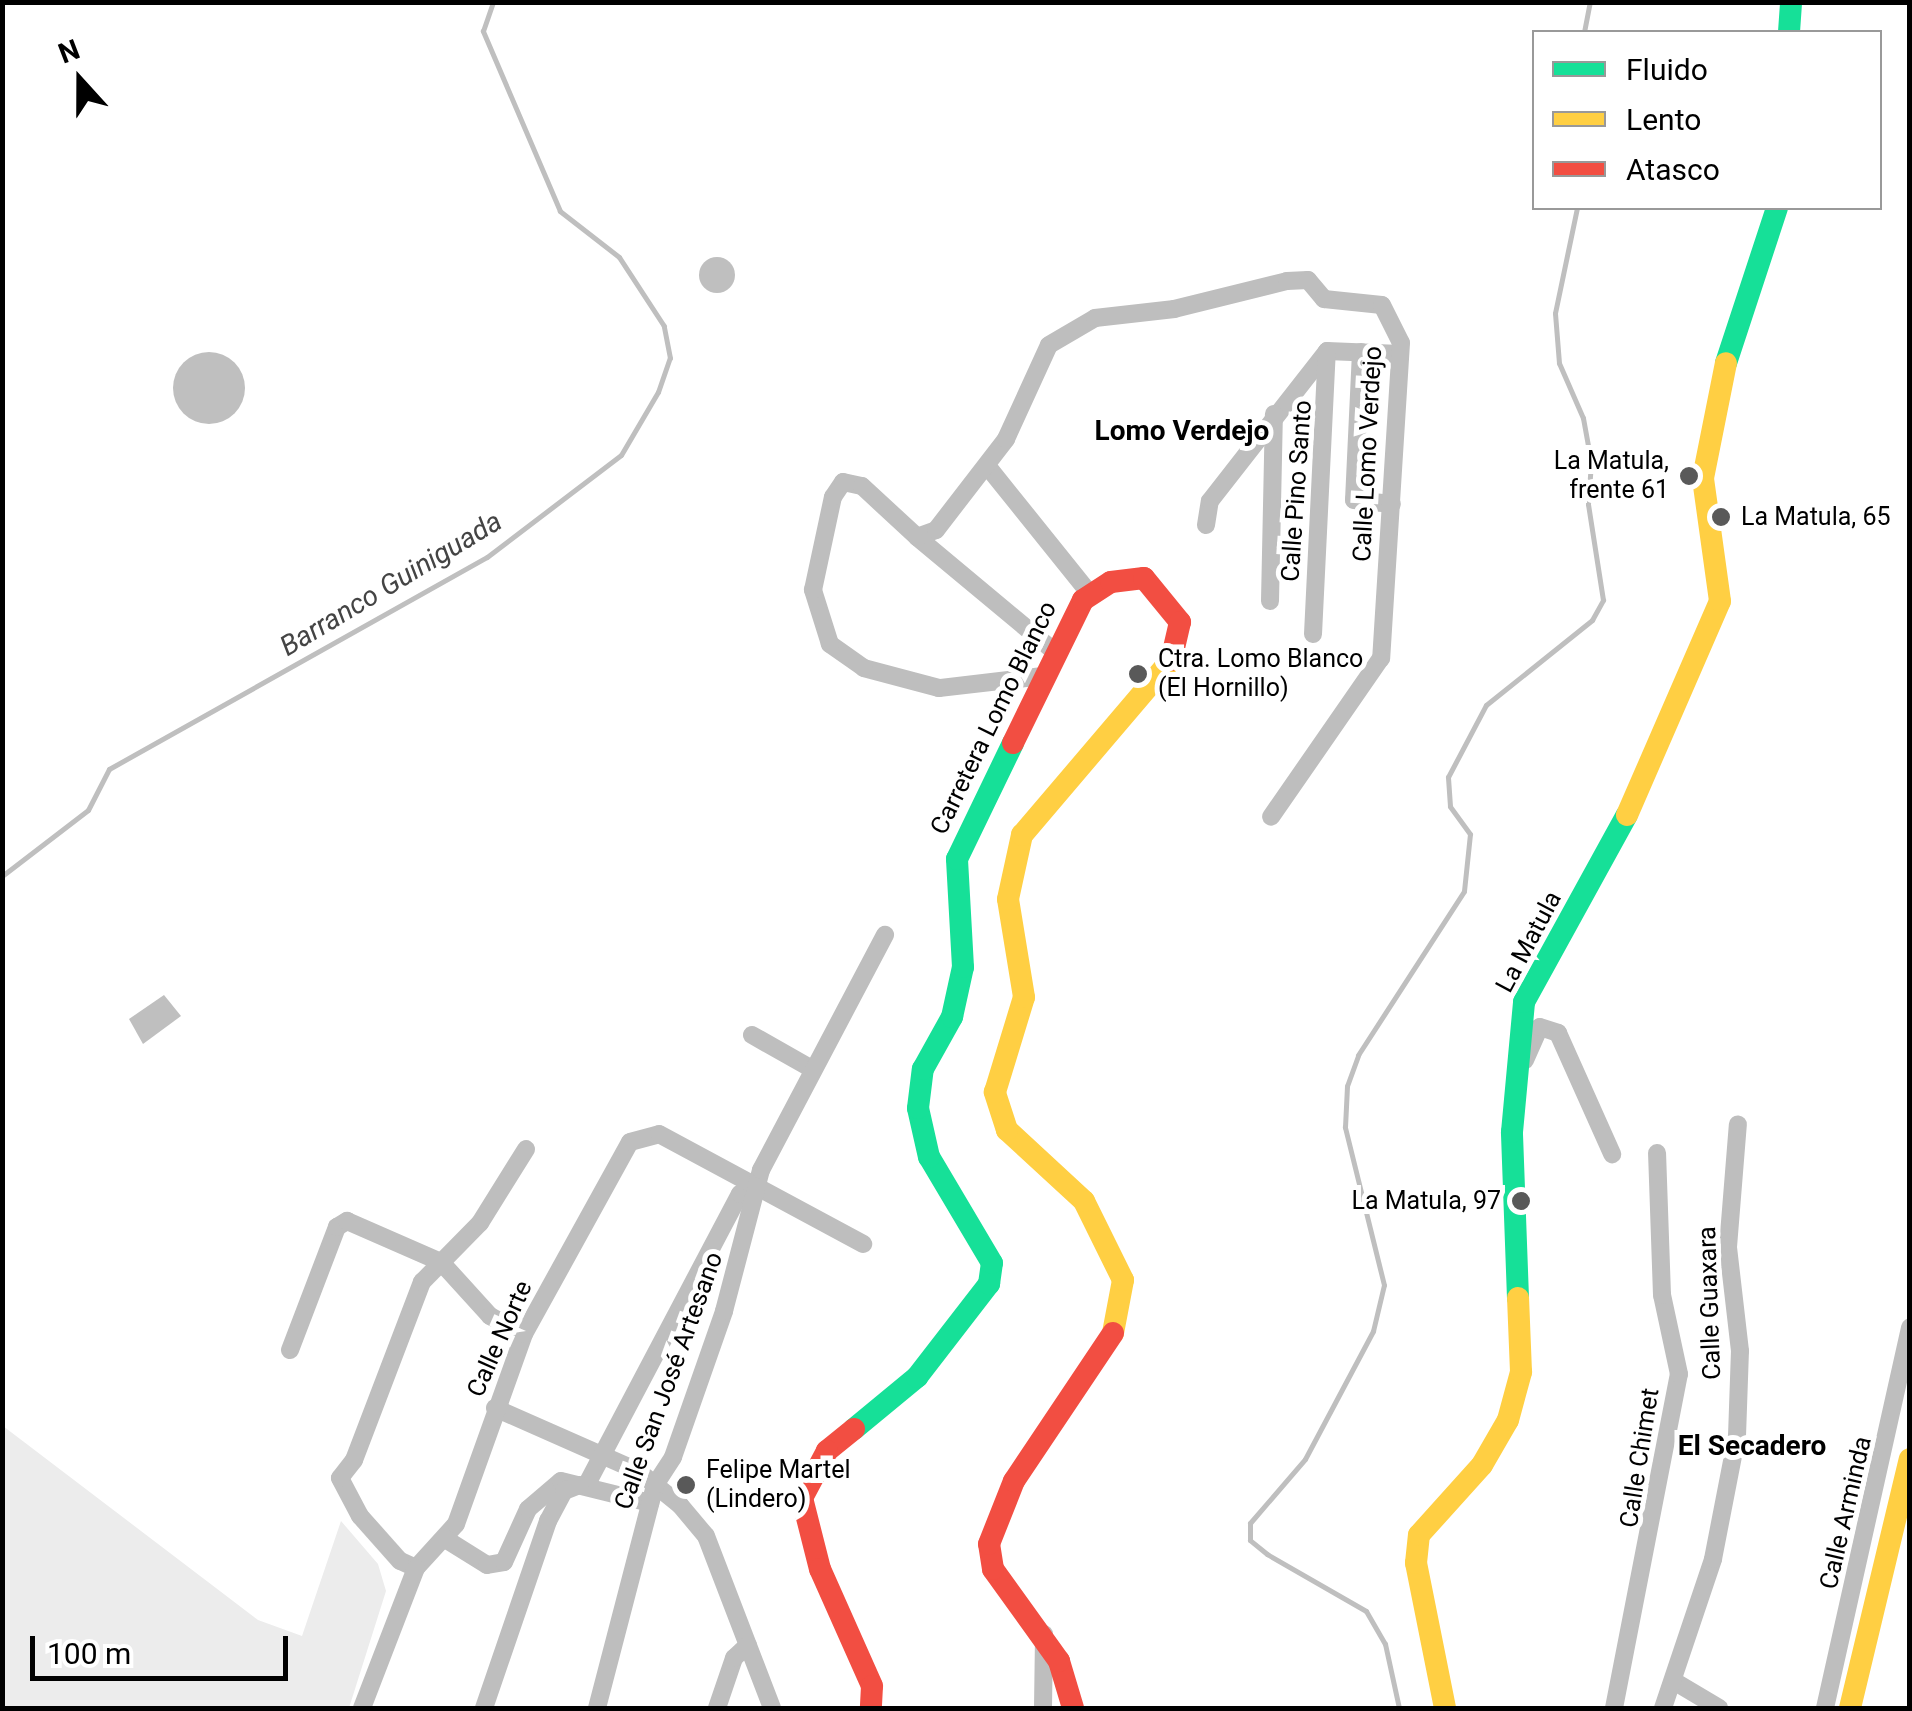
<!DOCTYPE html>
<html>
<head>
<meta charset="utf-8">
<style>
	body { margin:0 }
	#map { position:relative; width:1912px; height:1711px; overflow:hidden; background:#fff; font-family:Roboto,sans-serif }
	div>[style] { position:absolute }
	.green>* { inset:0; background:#ececec }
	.water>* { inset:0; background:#bfbfbf }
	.round { border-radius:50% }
	.stream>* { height:5px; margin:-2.5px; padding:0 2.5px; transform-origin:2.5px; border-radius:2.5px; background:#bfbfbf }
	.street>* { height:18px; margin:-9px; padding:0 9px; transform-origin:9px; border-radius:9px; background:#bebebe }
	.fast>* { height:22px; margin:-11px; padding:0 11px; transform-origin:11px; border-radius:11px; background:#16e098 }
	.slow>* { height:22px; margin:-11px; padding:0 11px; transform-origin:11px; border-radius:11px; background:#ffcf43 }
	.jam>* { height:22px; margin:-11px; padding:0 11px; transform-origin:11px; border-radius:11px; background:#f24e42 }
	.dots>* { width:28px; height:28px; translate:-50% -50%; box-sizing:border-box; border:5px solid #fff; border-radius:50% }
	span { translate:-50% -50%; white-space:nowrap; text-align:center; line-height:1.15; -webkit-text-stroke:10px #fff; paint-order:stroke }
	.street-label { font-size:25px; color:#000 }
	.poi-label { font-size:25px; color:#000 }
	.right { translate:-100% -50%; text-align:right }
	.left { translate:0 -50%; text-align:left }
	.neighbourhood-label { font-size:28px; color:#000; font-weight:700 }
	.water-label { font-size:28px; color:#444; font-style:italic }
	.frame { position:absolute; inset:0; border:5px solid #000; pointer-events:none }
	.legend { position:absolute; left:1532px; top:30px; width:350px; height:180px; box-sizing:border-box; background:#fff; border:2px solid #999; margin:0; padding:12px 18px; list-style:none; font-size:30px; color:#000 }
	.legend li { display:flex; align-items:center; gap:20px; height:50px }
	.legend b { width:50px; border:2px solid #999 }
	.north { position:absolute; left:30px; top:30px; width:100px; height:100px; -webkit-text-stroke:8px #fff; paint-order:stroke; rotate:339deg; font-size:28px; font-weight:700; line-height:40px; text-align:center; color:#000 }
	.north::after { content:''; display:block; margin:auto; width:35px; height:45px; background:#000; clip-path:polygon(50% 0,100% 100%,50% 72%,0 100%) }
	.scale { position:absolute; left:30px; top:1636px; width:258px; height:45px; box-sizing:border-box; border:5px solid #000; border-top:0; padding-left:12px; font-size:30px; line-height:35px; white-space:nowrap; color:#000; -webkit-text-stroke:8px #fff; paint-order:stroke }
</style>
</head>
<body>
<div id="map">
	<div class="green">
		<i style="clip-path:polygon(3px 1426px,258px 1620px,302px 1636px,341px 1521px,378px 1564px,386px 1591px,349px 1708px,3px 1708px)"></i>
	</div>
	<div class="water">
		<i class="round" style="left:699px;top:257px;width:36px;height:36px"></i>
		<i class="round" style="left:173px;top:352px;width:72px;height:72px"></i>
		<i style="clip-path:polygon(164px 995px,181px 1016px,143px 1044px,129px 1019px)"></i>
	</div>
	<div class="stream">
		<i style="left:1584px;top:32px;width:31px;rotate:-79deg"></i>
		<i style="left:2px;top:876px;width:108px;rotate:-37.5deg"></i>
		<i style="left:88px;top:810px;width:46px;rotate:-62.9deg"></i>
		<i style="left:109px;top:769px;width:433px;rotate:-29.3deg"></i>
		<i style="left:487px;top:557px;width:168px;rotate:-37.3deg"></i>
		<i style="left:621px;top:455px;width:73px;rotate:-59.6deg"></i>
		<i style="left:658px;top:392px;width:36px;rotate:-71deg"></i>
		<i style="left:670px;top:358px;width:33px;rotate:-101deg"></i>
		<i style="left:664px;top:326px;width:82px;rotate:-123.1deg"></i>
		<i style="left:619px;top:257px;width:75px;rotate:-142.1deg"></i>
		<i style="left:560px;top:211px;width:196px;rotate:-113.2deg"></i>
		<i style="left:483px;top:31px;width:31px;rotate:-71deg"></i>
		<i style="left:1399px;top:1708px;width:66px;rotate:-102.3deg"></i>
		<i style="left:1385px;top:1644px;width:38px;rotate:-120deg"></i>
		<i style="left:1366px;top:1611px;width:114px;rotate:-150.1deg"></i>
		<i style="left:1267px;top:1554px;width:22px;rotate:-141deg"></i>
		<i style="left:1250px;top:1540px;width:17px;rotate:-90deg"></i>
		<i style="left:1250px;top:1523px;width:84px;rotate:-49.3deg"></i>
		<i style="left:1305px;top:1459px;width:145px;rotate:-62deg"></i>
		<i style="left:1373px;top:1331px;width:47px;rotate:-76.6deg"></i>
		<i style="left:1384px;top:1285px;width:163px;rotate:-103.9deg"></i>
		<i style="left:1345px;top:1127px;width:41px;rotate:-87.2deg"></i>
		<i style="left:1347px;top:1086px;width:33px;rotate:-70deg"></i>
		<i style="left:1358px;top:1055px;width:195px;rotate:-57.1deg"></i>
		<i style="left:1464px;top:891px;width:57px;rotate:-84deg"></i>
		<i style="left:1470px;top:834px;width:34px;rotate:-126deg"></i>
		<i style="left:1450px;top:806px;width:29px;rotate:-94deg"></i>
		<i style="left:1448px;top:777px;width:81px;rotate:-62.2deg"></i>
		<i style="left:1486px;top:705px;width:136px;rotate:-38.7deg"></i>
		<i style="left:1592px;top:620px;width:23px;rotate:-61deg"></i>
		<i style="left:1603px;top:600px;width:97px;rotate:-98.9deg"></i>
		<i style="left:1588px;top:504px;width:42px;rotate:-85.9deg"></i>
		<i style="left:1591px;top:462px;width:45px;rotate:-100.3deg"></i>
		<i style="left:1583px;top:418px;width:60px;rotate:-113.6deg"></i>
		<i style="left:1559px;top:363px;width:50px;rotate:-94.6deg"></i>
		<i style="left:1555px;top:313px;width:107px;rotate:-78.2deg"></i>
	</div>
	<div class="street">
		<i style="left:1361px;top:352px;width:148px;rotate:92.7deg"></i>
		<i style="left:1354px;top:500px;width:38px;rotate:6deg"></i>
		<i style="left:988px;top:467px;width:163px;rotate:51.2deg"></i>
		<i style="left:1206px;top:525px;width:24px;rotate:-81deg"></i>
		<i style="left:1210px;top:501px;width:190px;rotate:-52deg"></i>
		<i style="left:1327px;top:351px;width:73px;rotate:2.4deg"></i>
		<i style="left:917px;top:537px;width:178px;rotate:39.8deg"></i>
		<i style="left:1270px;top:601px;width:187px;rotate:-88.8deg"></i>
		<i style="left:1313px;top:634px;width:283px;rotate:-87.2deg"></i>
		<i style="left:1043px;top:676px;width:105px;rotate:173.4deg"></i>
		<i style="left:939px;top:688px;width:78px;rotate:-165.1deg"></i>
		<i style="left:864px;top:668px;width:42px;rotate:-144.8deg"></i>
		<i style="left:830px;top:644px;width:57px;rotate:-107.5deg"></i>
		<i style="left:813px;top:590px;width:95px;rotate:-77.9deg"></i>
		<i style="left:833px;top:497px;width:18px;rotate:-56deg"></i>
		<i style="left:843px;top:482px;width:19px;rotate:12deg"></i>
		<i style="left:862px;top:486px;width:75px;rotate:42.8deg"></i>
		<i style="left:917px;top:537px;width:20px;rotate:-20deg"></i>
		<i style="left:936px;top:530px;width:115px;rotate:-52.4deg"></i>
		<i style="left:1006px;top:439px;width:103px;rotate:-65.4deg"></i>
		<i style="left:1049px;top:345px;width:53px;rotate:-30.4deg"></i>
		<i style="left:1095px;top:318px;width:80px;rotate:-6.5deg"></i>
		<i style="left:1174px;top:309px;width:116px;rotate:-13.9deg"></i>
		<i style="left:1287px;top:281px;width:21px;rotate:-3deg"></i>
		<i style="left:1308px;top:280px;width:25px;rotate:50deg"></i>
		<i style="left:1324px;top:299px;width:58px;rotate:5.9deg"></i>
		<i style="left:1382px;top:305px;width:42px;rotate:63.4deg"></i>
		<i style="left:1401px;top:343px;width:316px;rotate:93.6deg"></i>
		<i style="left:1381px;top:658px;width:193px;rotate:124.7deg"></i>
		<i style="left:752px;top:1035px;width:69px;rotate:29.5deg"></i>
		<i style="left:1525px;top:1060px;width:36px;rotate:-66deg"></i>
		<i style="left:1540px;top:1027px;width:19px;rotate:18deg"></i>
		<i style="left:1558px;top:1033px;width:133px;rotate:65.9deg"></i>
		<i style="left:290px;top:1350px;width:132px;rotate:-69.1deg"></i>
		<i style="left:337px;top:1227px;width:12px;rotate:-31deg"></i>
		<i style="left:347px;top:1221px;width:103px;rotate:23.6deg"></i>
		<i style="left:441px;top:1262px;width:73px;rotate:47.8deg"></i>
		<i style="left:490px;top:1316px;width:38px;rotate:28deg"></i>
		<i style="left:495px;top:1408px;width:156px;rotate:23.8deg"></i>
		<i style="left:638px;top:1471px;width:54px;rotate:39deg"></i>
		<i style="left:680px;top:1505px;width:40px;rotate:50deg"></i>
		<i style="left:706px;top:1536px;width:184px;rotate:69deg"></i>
		<i style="left:588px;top:1482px;width:326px;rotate:-62.2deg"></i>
		<i style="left:740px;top:1194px;width:18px;rotate:-19deg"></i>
		<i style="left:447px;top:1540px;width:47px;rotate:32deg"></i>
		<i style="left:487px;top:1565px;width:17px;rotate:-10deg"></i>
		<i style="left:504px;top:1562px;width:58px;rotate:-65.6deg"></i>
		<i style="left:528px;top:1509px;width:43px;rotate:-40.3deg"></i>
		<i style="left:561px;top:1481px;width:92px;rotate:13.9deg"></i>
		<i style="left:416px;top:1568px;width:59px;rotate:-47.7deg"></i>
		<i style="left:456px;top:1524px;width:202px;rotate:-70.3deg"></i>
		<i style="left:524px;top:1334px;width:219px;rotate:-61.1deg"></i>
		<i style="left:630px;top:1142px;width:30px;rotate:-15deg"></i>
		<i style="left:659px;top:1134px;width:232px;rotate:28.3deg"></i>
		<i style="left:416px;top:1568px;width:17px;rotate:-156deg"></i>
		<i style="left:400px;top:1561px;width:60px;rotate:-131.6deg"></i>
		<i style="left:360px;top:1516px;width:43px;rotate:-117.8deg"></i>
		<i style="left:340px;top:1478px;width:23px;rotate:-52deg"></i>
		<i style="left:354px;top:1460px;width:191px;rotate:-69.1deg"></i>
		<i style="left:422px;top:1282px;width:83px;rotate:-45.5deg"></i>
		<i style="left:480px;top:1223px;width:87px;rotate:-58.1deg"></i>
		<i style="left:1677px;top:1683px;width:49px;rotate:30.8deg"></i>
		<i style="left:362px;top:1708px;width:150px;rotate:-68.9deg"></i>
		<i style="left:484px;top:1708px;width:198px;rotate:-71.1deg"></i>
		<i style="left:548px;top:1521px;width:34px;rotate:-62deg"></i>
		<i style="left:564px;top:1491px;width:17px;rotate:-21deg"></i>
		<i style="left:597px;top:1708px;width:230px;rotate:-75.4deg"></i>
		<i style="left:655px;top:1485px;width:33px;rotate:-57deg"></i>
		<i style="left:673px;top:1457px;width:155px;rotate:-70.7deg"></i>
		<i style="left:724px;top:1311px;width:146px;rotate:-75.3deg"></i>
		<i style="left:761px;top:1170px;width:266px;rotate:-62.2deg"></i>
		<i style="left:717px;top:1708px;width:53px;rotate:-71.2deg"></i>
		<i style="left:734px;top:1658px;width:19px;rotate:-43deg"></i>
		<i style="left:1043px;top:1708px;width:74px;rotate:-89.2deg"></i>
		<i style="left:1614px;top:1708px;width:340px;rotate:-79deg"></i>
		<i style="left:1679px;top:1374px;width:81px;rotate:-102.1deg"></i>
		<i style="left:1662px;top:1295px;width:142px;rotate:-92deg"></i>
		<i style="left:1663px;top:1708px;width:157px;rotate:-71.4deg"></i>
		<i style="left:1713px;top:1559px;width:125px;rotate:-79deg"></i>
		<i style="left:1737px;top:1436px;width:85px;rotate:-88deg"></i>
		<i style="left:1740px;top:1351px;width:105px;rotate:-96.6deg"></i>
		<i style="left:1728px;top:1247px;width:123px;rotate:-85.4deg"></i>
		<i style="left:1825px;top:1708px;width:390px;rotate:-77.4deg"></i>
	</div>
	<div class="fast">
		<i style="left:1789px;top:32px;width:30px;rotate:-86deg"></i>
		<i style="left:1726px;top:363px;width:163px;rotate:-71.8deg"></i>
		<i style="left:1518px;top:1298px;width:166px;rotate:-92.1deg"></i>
		<i style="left:1512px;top:1132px;width:131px;rotate:-84.7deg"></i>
		<i style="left:1524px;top:1002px;width:213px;rotate:-61.2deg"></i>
		<i style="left:854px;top:1429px;width:82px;rotate:-39.5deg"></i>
		<i style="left:917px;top:1377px;width:118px;rotate:-52.3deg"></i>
		<i style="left:989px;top:1284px;width:21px;rotate:-82deg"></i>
		<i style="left:992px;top:1263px;width:123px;rotate:-120.7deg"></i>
		<i style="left:929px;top:1157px;width:50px;rotate:-102.7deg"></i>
		<i style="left:918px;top:1108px;width:39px;rotate:-83deg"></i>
		<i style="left:923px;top:1069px;width:60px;rotate:-60.9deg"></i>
		<i style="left:952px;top:1017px;width:51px;rotate:-77.6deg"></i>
		<i style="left:963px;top:967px;width:108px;rotate:-93.2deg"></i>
		<i style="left:957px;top:859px;width:129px;rotate:-64.2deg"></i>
	</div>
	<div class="slow">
		<i style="left:1627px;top:815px;width:233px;rotate:-66.5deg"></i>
		<i style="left:1720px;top:601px;width:124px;rotate:-97.9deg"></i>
		<i style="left:1703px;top:478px;width:117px;rotate:-78.7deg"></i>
		<i style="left:1113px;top:1333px;width:54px;rotate:-79.3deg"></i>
		<i style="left:1123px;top:1280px;width:88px;rotate:-116.3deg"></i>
		<i style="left:1084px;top:1201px;width:105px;rotate:-137.3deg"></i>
		<i style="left:1007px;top:1130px;width:40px;rotate:-108deg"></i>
		<i style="left:995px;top:1092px;width:99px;rotate:-73deg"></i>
		<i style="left:1024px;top:997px;width:99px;rotate:-99.3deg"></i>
		<i style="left:1008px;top:899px;width:66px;rotate:-77.7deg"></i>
		<i style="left:1022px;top:835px;width:230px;rotate:-49.6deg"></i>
		<i style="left:1445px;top:1708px;width:148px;rotate:-101.3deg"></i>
		<i style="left:1416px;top:1563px;width:28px;rotate:-84deg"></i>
		<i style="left:1419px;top:1535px;width:94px;rotate:-48deg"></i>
		<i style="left:1482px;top:1465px;width:52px;rotate:-60deg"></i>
		<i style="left:1508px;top:1420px;width:50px;rotate:-74.8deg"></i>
		<i style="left:1521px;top:1372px;width:74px;rotate:-92.3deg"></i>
		<i style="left:1850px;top:1708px;width:256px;rotate:-76.5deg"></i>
	</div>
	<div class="jam">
		<i style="left:1013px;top:743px;width:159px;rotate:-63.9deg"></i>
		<i style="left:1083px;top:600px;width:33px;rotate:-33deg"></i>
		<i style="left:1111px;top:582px;width:33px;rotate:-7deg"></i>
		<i style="left:1144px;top:578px;width:57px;rotate:50.7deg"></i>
		<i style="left:1180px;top:622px;width:39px;rotate:103deg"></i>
		<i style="left:854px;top:1429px;width:35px;rotate:141deg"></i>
		<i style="left:827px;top:1451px;width:53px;rotate:118deg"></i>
		<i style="left:802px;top:1498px;width:73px;rotate:75.8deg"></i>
		<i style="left:820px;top:1569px;width:128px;rotate:66deg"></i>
		<i style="left:872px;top:1686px;width:22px;rotate:93deg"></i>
		<i style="left:1073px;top:1708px;width:49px;rotate:-106.6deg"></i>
		<i style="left:1059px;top:1661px;width:113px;rotate:-125.7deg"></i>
		<i style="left:993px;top:1569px;width:25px;rotate:-99deg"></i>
		<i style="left:989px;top:1544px;width:68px;rotate:-68.4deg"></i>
		<i style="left:1014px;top:1481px;width:178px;rotate:-56.2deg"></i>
	</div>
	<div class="dots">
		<i style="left:1689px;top:476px;background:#595959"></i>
		<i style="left:1721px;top:517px;background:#595959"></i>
		<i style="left:1138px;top:674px;background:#595959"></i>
		<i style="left:1521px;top:1201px;background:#595959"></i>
		<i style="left:686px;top:1485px;background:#595959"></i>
	</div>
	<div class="street-label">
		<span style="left:1368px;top:454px;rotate:-87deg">Calle Lomo Verdejo</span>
		<span style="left:1297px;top:491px;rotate:-86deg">Calle Pino Santo</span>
		<span style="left:994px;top:718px;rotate:-64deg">Carretera Lomo Blanco</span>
		<span style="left:1529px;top:942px;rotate:-62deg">La Matula</span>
		<span style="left:1710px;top:1303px;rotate:-92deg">Calle Guaxara</span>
		<span style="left:500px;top:1339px;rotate:-66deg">Calle Norte</span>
		<span style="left:669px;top:1381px;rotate:-70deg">Calle San José Artesano</span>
		<span style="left:1640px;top:1458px;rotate:-81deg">Calle Chimet</span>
		<span style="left:1846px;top:1513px;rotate:-77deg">Calle Arminda</span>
	</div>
	<div class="poi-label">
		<span class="right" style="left:1669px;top:476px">La Matula,<br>frente 61</span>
		<span class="left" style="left:1741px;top:517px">La Matula, 65</span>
		<span class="left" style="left:1158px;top:674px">Ctra. Lomo Blanco<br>(El Hornillo)</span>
		<span class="right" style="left:1501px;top:1201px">La Matula, 97</span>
		<span class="left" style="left:706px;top:1485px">Felipe Martel<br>(Lindero)</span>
	</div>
	<div class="neighbourhood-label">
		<span style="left:1182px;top:431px">Lomo Verdejo</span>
		<span style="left:1752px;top:1446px">El Secadero</span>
	</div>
	<div class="water-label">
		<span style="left:391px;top:584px;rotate:-31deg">Barranco Guiniguada</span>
	</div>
	<div class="frame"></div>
	<ul class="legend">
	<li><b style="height:12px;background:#16e098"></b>Fluido</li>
	<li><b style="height:12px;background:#ffcf43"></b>Lento</li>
	<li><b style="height:12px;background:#f24e42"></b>Atasco</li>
	</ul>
	<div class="north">N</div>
	<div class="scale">100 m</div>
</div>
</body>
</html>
